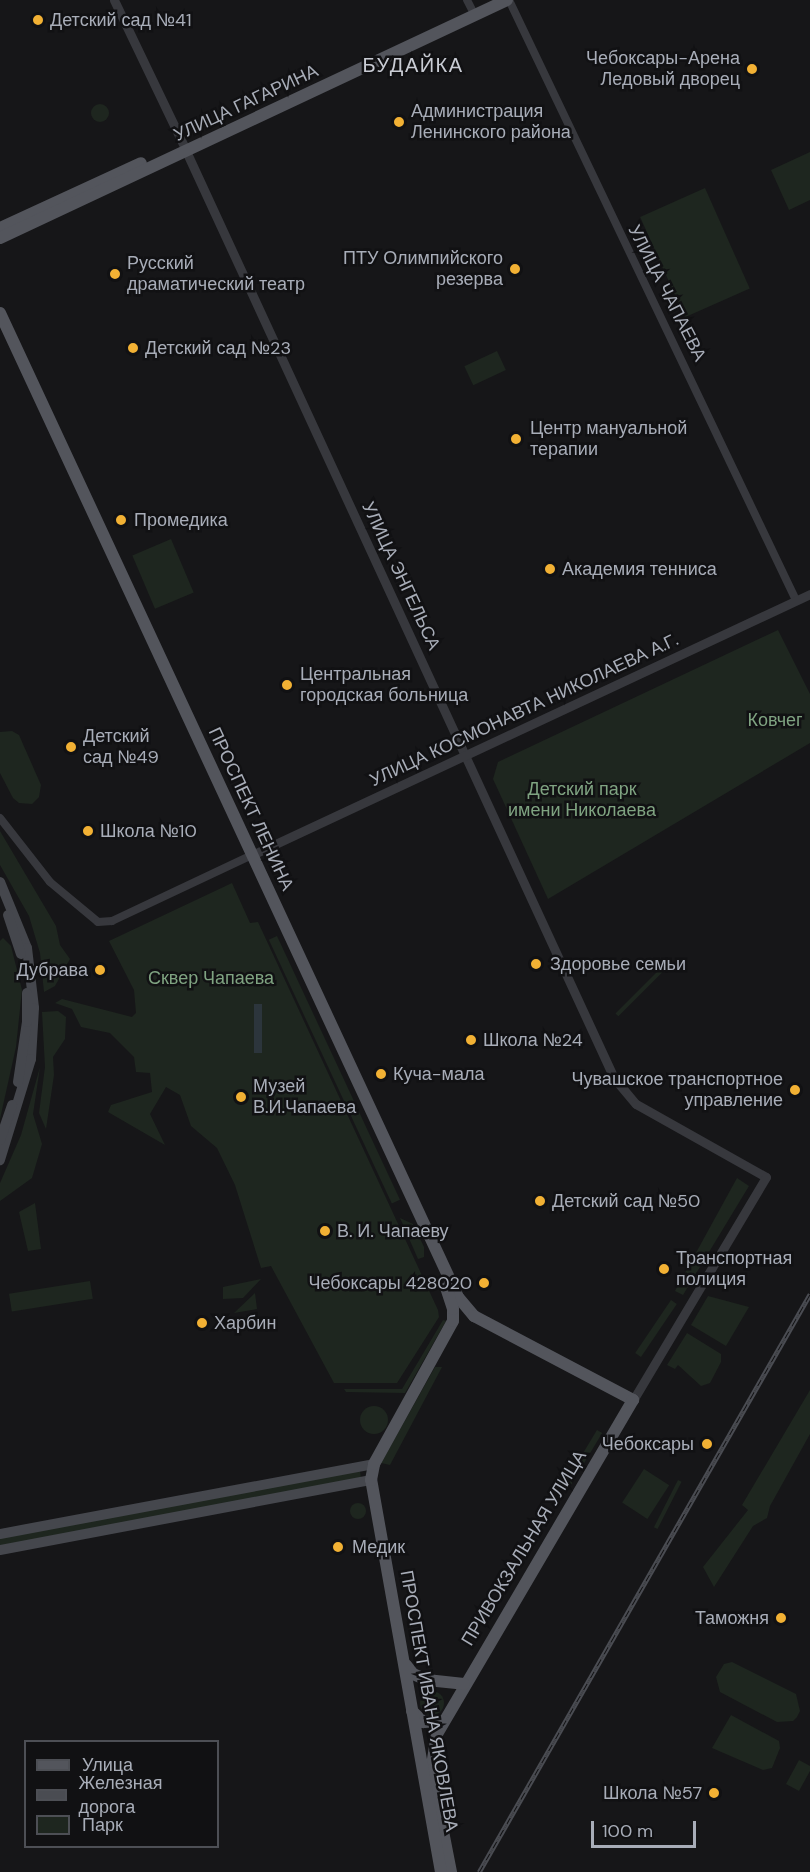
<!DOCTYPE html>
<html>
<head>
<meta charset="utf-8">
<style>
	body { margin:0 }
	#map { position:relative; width:810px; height:1872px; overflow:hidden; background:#161618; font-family:"DM Sans",sans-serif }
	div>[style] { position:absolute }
	.green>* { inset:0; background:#1e261f; transform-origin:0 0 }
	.round { border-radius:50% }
	.water>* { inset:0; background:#2c353c; transform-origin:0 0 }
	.minor>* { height:8px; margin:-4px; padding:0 4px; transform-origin:4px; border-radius:4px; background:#37383d }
	.tertiary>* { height:9px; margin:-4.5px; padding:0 4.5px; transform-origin:4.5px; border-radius:4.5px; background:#37383d }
	.secondary>* { height:10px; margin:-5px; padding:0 5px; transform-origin:5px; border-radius:5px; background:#45474d }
	.primary>* { height:12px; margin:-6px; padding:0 6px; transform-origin:6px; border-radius:6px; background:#53555c }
	.rail>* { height:4.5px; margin-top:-2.25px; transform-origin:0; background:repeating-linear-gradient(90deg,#111113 0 7px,#4a4c52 0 14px); box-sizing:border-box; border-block:2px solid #4a4c52 }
	.dots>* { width:16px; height:16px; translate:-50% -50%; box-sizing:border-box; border:3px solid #111113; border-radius:50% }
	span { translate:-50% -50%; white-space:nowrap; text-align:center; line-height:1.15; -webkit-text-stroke:5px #111113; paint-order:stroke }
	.poi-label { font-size:18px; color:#a8adb8 }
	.left { translate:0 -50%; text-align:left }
	.right { translate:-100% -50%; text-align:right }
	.street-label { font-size:18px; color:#a8adb8 }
	.park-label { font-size:18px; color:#7fa381 }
	.neighbourhood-label { font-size:20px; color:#c9ccd4; letter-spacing:1.5px }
	.legend { position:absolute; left:24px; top:1740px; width:195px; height:108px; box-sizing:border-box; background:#111113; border:2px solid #4d4f55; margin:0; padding:8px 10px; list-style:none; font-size:18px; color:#a8adb8 }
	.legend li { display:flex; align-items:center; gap:12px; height:30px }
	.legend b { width:30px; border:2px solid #4d4f55 }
	.scale { position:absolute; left:591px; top:1821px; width:105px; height:27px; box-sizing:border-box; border:3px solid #a8adb8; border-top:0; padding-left:8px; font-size:18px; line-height:21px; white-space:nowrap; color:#a8adb8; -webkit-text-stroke:4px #111113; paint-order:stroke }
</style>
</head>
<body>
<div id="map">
	<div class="green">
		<i class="round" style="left:91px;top:104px;width:18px;height:18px"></i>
		<i style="clip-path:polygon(810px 152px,810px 200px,789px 210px,771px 170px)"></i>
		<i style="left:705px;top:188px;width:110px;height:71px;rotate:66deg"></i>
		<i style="left:497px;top:351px;width:21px;height:36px;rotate:65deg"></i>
		<i style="left:171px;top:539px;width:58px;height:42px;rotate:67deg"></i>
		<i style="clip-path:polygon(778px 630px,810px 694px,810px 743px,548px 899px,493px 779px,498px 762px)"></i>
		<i style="clip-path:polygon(12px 731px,19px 735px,41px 785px,39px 797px,32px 804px,19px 803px,13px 798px,0 773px,0 732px)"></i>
		<i style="clip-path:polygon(0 831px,56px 926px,60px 945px,70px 959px,55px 986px,44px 992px,40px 953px,29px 916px,0 865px)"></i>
		<i style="clip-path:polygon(232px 883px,250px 923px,258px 922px,438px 1310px,439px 1317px,397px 1383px,334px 1383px,271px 1266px,261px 1268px,235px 1185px,217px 1148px,191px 1126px,180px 1095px,166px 1087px,150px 1114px,165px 1145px,108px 1112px,111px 1105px,152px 1092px,150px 1073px,136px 1072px,134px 1057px,110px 1033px,81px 1027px,72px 1009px,55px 1003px,62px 999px,132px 1017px,136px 1013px,134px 990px,109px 941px)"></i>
		<i style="left:277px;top:936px;width:291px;height:9px;rotate:65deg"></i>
		<i style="clip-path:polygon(3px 938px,11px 946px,22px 990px,16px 1047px,0 1119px,0 941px)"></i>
		<i style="left:665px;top:964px;width:4px;height:70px;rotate:45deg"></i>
		<i style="clip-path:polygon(58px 1011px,66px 1017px,65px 1039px,53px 1057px,54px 1075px,46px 1129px,39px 1113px,45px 1067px,42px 1012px)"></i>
		<i style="clip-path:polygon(40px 1067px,33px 1114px,42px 1144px,32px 1178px,0 1201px,0 1183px,21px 1135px)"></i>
		<i style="clip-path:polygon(737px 1178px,749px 1186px,683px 1295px,675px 1291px)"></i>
		<i style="clip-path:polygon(35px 1203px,41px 1249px,28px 1251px,19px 1212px)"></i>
		<i style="clip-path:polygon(400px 1218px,413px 1224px,424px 1247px,424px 1257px,418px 1259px)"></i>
		<i style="clip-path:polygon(261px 1279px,243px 1298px,223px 1299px,223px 1287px)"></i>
		<i style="left:90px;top:1281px;width:18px;height:82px;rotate:81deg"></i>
		<i style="clip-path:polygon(255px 1293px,257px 1309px,234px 1313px)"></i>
		<i style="clip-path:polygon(708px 1296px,749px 1307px,726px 1346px,691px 1325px)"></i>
		<i style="left:671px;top:1300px;width:7px;height:64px;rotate:34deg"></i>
		<i style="clip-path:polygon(443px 1320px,446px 1321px,405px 1393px,346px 1392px,344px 1389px,402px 1389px)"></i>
		<i style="clip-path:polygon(687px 1333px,721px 1354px,721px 1362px,710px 1383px,701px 1386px,678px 1365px,675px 1369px,667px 1365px)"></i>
		<i style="clip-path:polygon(435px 1367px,442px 1367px,390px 1465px,381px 1463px)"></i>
		<i style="clip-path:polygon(810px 1390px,810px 1434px,770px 1506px,767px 1518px,753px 1526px,714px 1587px,703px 1567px,748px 1510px,742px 1505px)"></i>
		<i class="round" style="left:360px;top:1406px;width:28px;height:28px"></i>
		<i style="left:597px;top:1430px;width:6px;height:64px;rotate:31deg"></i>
		<i style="left:644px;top:1469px;width:30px;height:40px;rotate:33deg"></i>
		<i style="clip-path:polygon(360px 1471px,361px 1479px,0 1548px,0 1537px)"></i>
		<i style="left:678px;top:1480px;width:4px;height:53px;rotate:27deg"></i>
		<i class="round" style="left:350px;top:1503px;width:16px;height:16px"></i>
		<i style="clip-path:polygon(732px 1662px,796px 1694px,800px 1711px,797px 1717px,793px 1721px,777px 1722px,720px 1692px,716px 1677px,724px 1664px)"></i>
		<i class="round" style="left:420px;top:1691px;width:24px;height:24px"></i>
		<i style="clip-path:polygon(731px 1715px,779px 1741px,780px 1748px,772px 1768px,763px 1770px,712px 1748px)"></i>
		<i style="clip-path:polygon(799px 1760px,810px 1766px,810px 1771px,799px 1791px,786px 1784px)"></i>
	</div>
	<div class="water">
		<i style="left:254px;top:1004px;width:8px;height:49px"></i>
	</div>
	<div class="minor">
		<i style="left:467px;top:0;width:11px;rotate:63deg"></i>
		<i style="left:509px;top:0;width:665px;rotate:64.44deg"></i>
		<i style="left:0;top:818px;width:81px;rotate:52deg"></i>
		<i style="left:50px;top:882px;width:62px;rotate:39.8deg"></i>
		<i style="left:98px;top:922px;width:14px;rotate:-4deg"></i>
		<i style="left:112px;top:921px;width:148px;rotate:-25.2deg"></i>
	</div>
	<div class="tertiary">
		<i style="left:114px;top:0;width:160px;rotate:64.4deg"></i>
		<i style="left:186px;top:151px;width:1021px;rotate:65.22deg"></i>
		<i style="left:614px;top:1078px;width:34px;rotate:50deg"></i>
		<i style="left:636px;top:1104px;width:149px;rotate:29.3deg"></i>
		<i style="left:766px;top:1177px;width:260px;rotate:120.8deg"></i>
		<i style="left:252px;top:855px;width:616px;rotate:-25.07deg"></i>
	</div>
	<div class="secondary">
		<i style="left:0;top:882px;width:71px;rotate:67.8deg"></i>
		<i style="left:27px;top:948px;width:60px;rotate:83.3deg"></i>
		<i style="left:34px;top:1008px;width:51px;rotate:93.4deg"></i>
		<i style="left:31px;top:1059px;width:106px;rotate:107.1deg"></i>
		<i style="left:8px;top:915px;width:41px;rotate:71.6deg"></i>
		<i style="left:18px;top:1082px;width:61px;rotate:-81.5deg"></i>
		<i style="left:27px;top:1022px;width:29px;rotate:-90deg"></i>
		<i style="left:0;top:1140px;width:37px;rotate:-71deg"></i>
		<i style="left:0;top:1534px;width:380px;rotate:-10.6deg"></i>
		<i style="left:0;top:1550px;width:378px;rotate:-10.7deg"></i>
	</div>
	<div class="primary">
		<i style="left:0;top:228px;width:155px;rotate:-24.7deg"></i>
		<i style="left:0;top:238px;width:560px;rotate:-25.15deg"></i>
		<i style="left:0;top:313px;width:1085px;rotate:65.04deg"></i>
		<i style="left:458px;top:1297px;width:25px;rotate:50deg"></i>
		<i style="left:474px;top:1316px;width:180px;rotate:27.8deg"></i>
		<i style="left:633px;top:1400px;width:387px;rotate:120.4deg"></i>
		<i style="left:437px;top:1734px;width:36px;rotate:99deg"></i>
		<i style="left:431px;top:1770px;width:104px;rotate:78.9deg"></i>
		<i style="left:406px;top:1665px;width:11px;rotate:52deg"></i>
		<i style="left:413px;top:1674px;width:15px;rotate:23deg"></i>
		<i style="left:427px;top:1680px;width:37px;rotate:6deg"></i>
		<i style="left:412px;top:1711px;width:16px;rotate:45deg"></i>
		<i style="left:423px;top:1722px;width:20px;rotate:-3deg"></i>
		<i style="left:441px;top:1872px;width:398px;rotate:-100.1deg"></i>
		<i style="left:371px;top:1480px;width:16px;rotate:-79deg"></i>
		<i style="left:374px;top:1464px;width:163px;rotate:-61.1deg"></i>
		<i style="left:453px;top:1321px;width:12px;rotate:-90deg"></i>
		<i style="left:453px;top:1309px;width:22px;rotate:-108deg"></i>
	</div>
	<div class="rail">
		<i style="left:479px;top:1872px;width:666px;rotate:-60.2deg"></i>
	</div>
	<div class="dots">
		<i style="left:38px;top:20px;background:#f2b134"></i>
		<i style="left:752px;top:69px;background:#f2b134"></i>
		<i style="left:399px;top:122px;background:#f2b134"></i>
		<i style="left:515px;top:269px;background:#f2b134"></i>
		<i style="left:115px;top:274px;background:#f2b134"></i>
		<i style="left:133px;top:348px;background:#f2b134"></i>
		<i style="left:516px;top:439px;background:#f2b134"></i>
		<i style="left:121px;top:520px;background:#f2b134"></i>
		<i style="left:550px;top:569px;background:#f2b134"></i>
		<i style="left:287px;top:685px;background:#f2b134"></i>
		<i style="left:71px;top:747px;background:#f2b134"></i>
		<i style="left:88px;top:831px;background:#f2b134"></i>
		<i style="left:536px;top:964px;background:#f2b134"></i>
		<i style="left:100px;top:970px;background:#f2b134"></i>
		<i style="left:471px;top:1040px;background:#f2b134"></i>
		<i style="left:381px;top:1074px;background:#f2b134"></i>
		<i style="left:795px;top:1090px;background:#f2b134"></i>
		<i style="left:241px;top:1097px;background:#f2b134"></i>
		<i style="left:540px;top:1201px;background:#f2b134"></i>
		<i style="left:325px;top:1231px;background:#f2b134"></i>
		<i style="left:664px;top:1269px;background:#f2b134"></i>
		<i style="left:484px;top:1283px;background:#f2b134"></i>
		<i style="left:202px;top:1323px;background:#f2b134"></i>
		<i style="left:707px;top:1444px;background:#f2b134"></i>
		<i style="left:338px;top:1547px;background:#f2b134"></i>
		<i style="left:781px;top:1618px;background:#f2b134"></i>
		<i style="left:714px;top:1793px;background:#f2b134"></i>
	</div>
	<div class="poi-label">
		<span class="left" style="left:50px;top:20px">Детский сад №41</span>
		<span class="right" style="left:740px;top:69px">Чебоксары-Арена<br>Ледовый дворец</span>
		<span class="left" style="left:411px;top:122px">Администрация<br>Ленинского района</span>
		<span class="right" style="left:503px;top:269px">ПТУ Олимпийского<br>резерва</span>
		<span class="left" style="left:127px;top:274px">Русский<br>драматический театр</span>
		<span class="left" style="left:145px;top:348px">Детский сад №23</span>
		<span class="left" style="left:530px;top:439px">Центр мануальной<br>терапии</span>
		<span class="left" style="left:134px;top:520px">Промедика</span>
		<span class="left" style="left:562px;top:569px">Академия тенниса</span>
		<span class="left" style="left:300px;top:685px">Центральная<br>городская больница</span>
		<span class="left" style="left:83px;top:747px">Детский<br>сад №49</span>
		<span class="left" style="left:100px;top:831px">Школа №10</span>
		<span class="left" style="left:550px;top:964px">Здоровье семьи</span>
		<span class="right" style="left:88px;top:970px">Дубрава</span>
		<span class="left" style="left:483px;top:1040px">Школа №24</span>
		<span class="left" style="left:393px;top:1074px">Куча-мала</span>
		<span class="right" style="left:783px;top:1090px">Чувашское транспортное<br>управление</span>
		<span class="left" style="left:253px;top:1097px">Музей<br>В.И.Чапаева</span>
		<span class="left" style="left:552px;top:1201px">Детский сад №50</span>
		<span class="left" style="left:337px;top:1231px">В. И. Чапаеву</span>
		<span class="left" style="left:676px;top:1269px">Транспортная<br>полиция</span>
		<span class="right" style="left:472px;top:1283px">Чебоксары 428020</span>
		<span class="left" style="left:214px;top:1323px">Харбин</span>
		<span class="right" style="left:694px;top:1444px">Чебоксары</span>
		<span class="left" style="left:352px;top:1547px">Медик</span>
		<span class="right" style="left:769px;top:1618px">Таможня</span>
		<span class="right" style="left:702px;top:1793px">Школа №57</span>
	</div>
	<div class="street-label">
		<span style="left:246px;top:103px;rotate:-25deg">УЛИЦА ГАГАРИНА</span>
		<span style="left:667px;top:293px;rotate:63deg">УЛИЦА ЧАПАЕВА</span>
		<span style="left:401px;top:576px;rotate:65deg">УЛИЦА ЭНГЕЛЬСА</span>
		<span style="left:524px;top:710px;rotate:-25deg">УЛИЦА КОСМОНАВТА НИКОЛАЕВА А.Г.</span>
		<span style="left:251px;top:809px;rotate:65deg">ПРОСПЕКТ ЛЕНИНА</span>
		<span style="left:524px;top:1548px;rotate:-59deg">ПРИВОКЗАЛЬНАЯ УЛИЦА</span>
		<span style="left:429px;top:1701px;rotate:80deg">ПРОСПЕКТ ИВАНА ЯКОВЛЕВА</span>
	</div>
	<div class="park-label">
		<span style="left:775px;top:720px">Ковчег</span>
		<span style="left:582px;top:800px">Детский парк<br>имени Николаева</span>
		<span style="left:211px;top:978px">Сквер Чапаева</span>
	</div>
	<div class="neighbourhood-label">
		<span style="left:413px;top:65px">БУДАЙКА</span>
	</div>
	<ul class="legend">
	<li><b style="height:8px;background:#53555c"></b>Улица</li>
	<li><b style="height:8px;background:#4a4c52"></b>Железная дорога</li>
	<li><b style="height:16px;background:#1e261f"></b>Парк</li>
	</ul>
	<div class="scale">100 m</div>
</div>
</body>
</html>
